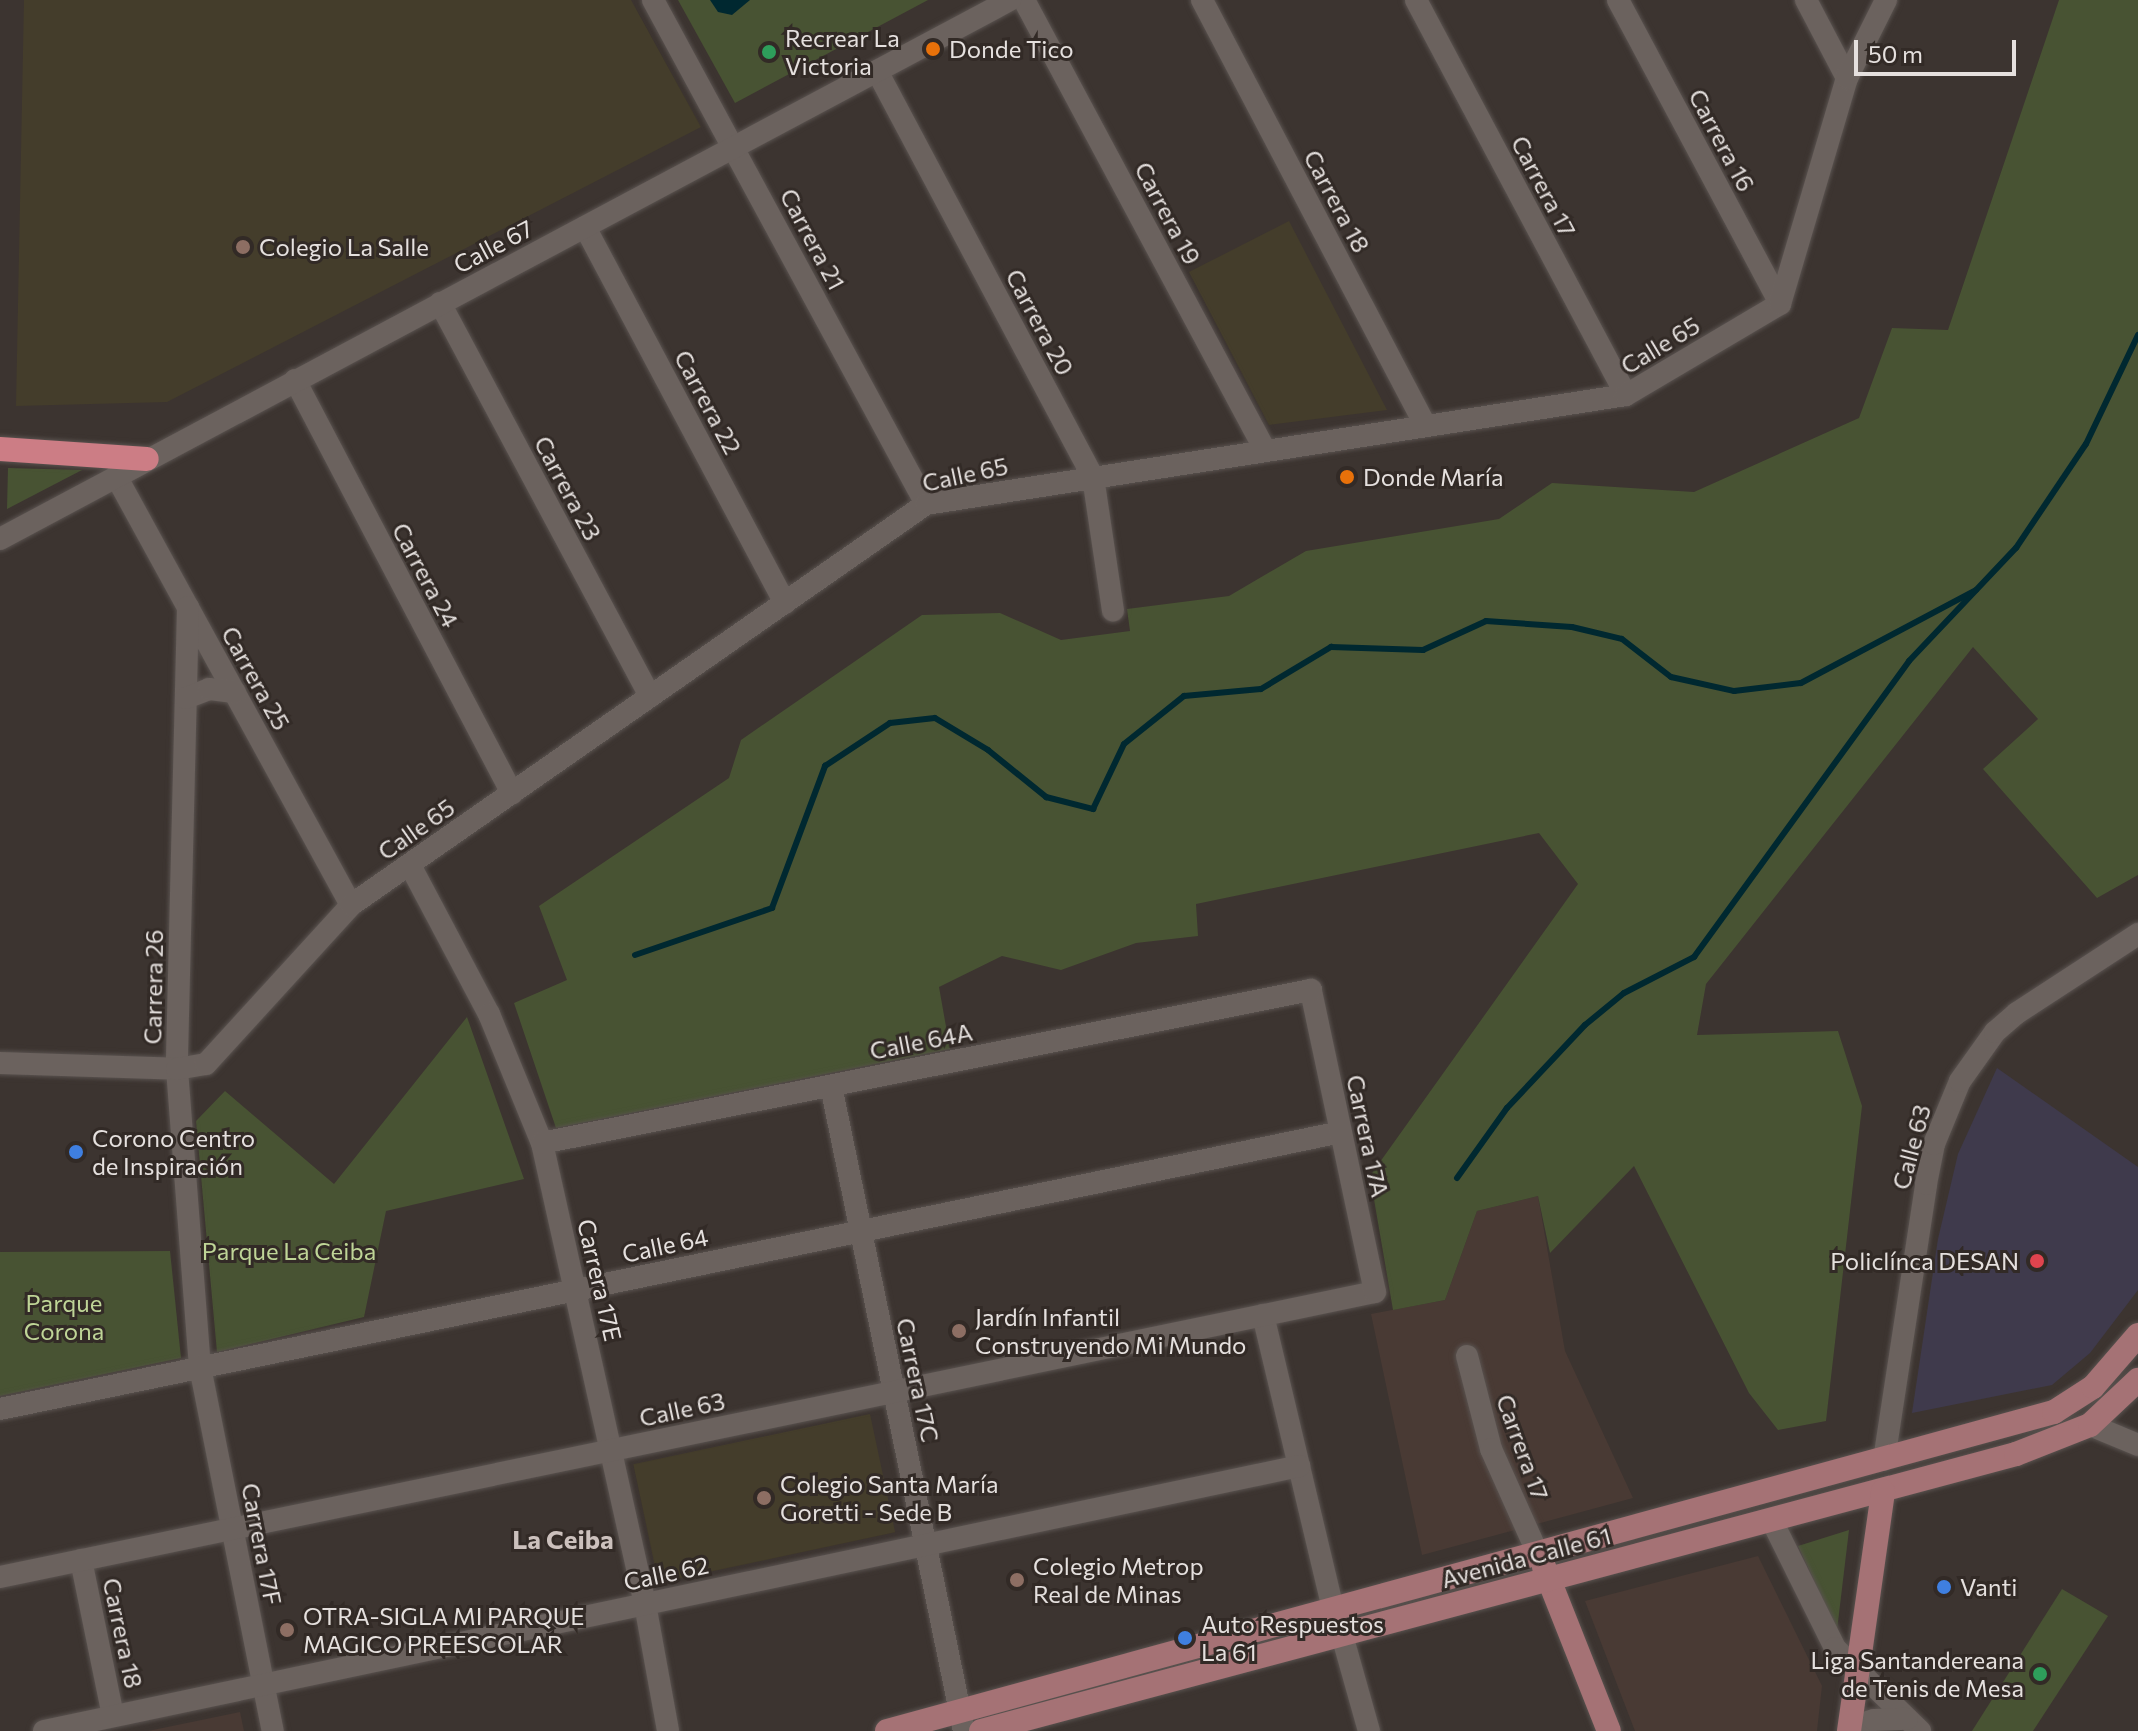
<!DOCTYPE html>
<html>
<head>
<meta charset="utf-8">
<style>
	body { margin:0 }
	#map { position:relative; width:2138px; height:1731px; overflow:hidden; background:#3c3430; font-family:Commissioner,sans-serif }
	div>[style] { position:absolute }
	.built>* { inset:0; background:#493a34 }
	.education>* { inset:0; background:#443d2b; transform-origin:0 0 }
	.medical>* { inset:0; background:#3f3a4c }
	.green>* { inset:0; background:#485333 }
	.water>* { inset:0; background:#002830 }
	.stream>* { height:6px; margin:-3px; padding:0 3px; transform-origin:3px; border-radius:3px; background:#002830 }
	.roads { filter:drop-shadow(0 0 2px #59524f) drop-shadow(0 0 2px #59524f) }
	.minor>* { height:22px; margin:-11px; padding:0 11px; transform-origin:11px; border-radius:11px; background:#6b625e }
	.major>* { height:24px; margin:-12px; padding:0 12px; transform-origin:12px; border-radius:12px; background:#a57275 }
	.highway>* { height:24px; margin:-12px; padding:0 12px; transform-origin:12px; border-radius:12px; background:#cc7d85 }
	.dots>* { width:22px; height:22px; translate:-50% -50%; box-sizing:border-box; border:4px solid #322a26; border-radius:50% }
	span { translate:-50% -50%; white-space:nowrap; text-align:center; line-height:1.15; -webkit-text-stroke:6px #322a26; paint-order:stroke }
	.poi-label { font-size:24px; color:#e5e0de }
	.left { translate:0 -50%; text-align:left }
	.right { translate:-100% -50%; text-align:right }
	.street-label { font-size:24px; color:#e5e0de }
	.park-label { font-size:24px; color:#bfd597 }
	.neighbourhood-label { font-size:26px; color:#ccc1bd; font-weight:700 }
	.scale { position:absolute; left:1854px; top:40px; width:162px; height:36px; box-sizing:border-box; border:4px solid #e5e0de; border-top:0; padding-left:10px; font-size:24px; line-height:28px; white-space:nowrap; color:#e5e0de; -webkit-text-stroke:6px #322a26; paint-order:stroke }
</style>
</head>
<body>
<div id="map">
	<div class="built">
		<i style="clip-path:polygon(1538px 1196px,1565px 1351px,1633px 1498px,1422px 1555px,1371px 1314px,1445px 1300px,1477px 1211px)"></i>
		<i style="clip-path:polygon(1758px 1556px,1822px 1686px,1817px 1731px,1635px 1731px,1585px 1601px)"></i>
		<i style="clip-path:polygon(240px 1712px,244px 1731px,148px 1731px)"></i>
	</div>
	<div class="education">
		<i style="clip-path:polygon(24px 0,631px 0,701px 127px,167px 402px,16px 406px)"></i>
		<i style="clip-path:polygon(1289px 221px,1387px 410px,1269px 425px,1189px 272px)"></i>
		<i style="left:870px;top:1414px;width:121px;height:242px;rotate:78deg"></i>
	</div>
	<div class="medical">
		<i style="clip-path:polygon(1997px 1068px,2138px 1167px,2138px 1290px,2090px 1353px,2052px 1385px,1912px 1413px,1938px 1239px,1958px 1154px)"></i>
	</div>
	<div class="green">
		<i style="clip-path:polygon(678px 0,928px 0,735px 103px)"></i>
		<i style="clip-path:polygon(2059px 0,2138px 0,2138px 875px,2097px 898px,1983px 769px,2038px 719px,1973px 647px,1706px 984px,1697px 1035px,1838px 1031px,1862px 1106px,1826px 1421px,1778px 1430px,1749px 1393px,1634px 1166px,1550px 1253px,1538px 1196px,1477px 1211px,1445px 1300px,1393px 1310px,1370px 1176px,1578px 884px,1539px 833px,1196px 904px,1198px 936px,1136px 943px,1061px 970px,1002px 956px,939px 987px,950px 1049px,556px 1128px,514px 1003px,567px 980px,539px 906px,729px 778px,741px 740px,922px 615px,1000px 613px,1061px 640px,1130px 631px,1127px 609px,1229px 596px,1306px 551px,1499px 519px,1552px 483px,1694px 492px,1859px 418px,1892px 328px,1948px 330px)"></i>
		<i style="clip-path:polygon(8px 468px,82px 470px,7px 509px)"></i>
		<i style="clip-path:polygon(467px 1017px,524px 1179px,386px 1211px,364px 1317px,217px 1352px,196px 1121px,225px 1091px,334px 1184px)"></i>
		<i style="clip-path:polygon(170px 1251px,181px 1358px,0 1396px,0 1252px)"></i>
		<i style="clip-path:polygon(1849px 1530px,1837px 1630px,1798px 1546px)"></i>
		<i style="clip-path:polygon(2062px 1589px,2108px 1616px,2033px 1731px,1972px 1731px)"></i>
	</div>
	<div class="water">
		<i style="clip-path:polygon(710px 0,750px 0,732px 15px,718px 12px)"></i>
	</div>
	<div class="stream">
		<i style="left:635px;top:955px;width:145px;rotate:-18.9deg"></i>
		<i style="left:772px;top:908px;width:152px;rotate:-69.5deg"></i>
		<i style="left:825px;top:766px;width:78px;rotate:-33.5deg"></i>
		<i style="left:890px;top:723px;width:45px;rotate:-6.3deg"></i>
		<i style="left:935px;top:718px;width:62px;rotate:31.1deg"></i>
		<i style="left:988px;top:750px;width:75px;rotate:39deg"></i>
		<i style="left:1046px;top:797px;width:49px;rotate:14.3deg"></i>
		<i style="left:1093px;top:809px;width:72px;rotate:-64.5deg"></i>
		<i style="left:1124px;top:744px;width:77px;rotate:-38.7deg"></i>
		<i style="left:1184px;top:696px;width:77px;rotate:-5.2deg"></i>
		<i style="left:1261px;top:689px;width:82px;rotate:-31deg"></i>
		<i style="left:1331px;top:647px;width:92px;rotate:1.9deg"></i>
		<i style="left:1423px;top:650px;width:69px;rotate:-24.7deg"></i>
		<i style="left:1486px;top:621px;width:86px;rotate:4deg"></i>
		<i style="left:1572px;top:627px;width:51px;rotate:13.5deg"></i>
		<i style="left:1622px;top:639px;width:62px;rotate:37.8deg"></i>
		<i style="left:1671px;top:677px;width:65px;rotate:12.5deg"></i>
		<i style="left:1734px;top:691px;width:67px;rotate:-6.8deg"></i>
		<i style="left:1801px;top:683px;width:198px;rotate:-28deg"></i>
		<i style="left:1457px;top:1178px;width:86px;rotate:-54.5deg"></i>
		<i style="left:1507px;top:1108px;width:114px;rotate:-46.8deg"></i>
		<i style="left:1585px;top:1025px;width:50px;rotate:-39.4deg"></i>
		<i style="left:1624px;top:993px;width:79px;rotate:-27.2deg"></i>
		<i style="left:1694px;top:957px;width:366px;rotate:-54deg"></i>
		<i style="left:1909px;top:661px;width:156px;rotate:-46.6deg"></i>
		<i style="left:2016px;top:548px;width:125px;rotate:-56.1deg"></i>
		<i style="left:2086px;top:444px;width:121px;rotate:-64.5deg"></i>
	</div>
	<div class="roads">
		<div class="minor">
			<i style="left:653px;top:0;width:573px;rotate:61.56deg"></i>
			<i style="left:1024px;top:0;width:510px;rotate:61.83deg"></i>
			<i style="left:1202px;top:0;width:481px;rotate:62.3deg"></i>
			<i style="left:1416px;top:0;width:447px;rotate:62deg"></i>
			<i style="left:1618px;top:0;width:344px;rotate:61.9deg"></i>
			<i style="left:1806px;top:0;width:88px;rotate:62.3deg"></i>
			<i style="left:877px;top:71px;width:460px;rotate:62deg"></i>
			<i style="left:1093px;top:477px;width:135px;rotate:81.5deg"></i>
			<i style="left:585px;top:227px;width:426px;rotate:62deg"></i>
			<i style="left:440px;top:303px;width:446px;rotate:61.9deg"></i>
			<i style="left:295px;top:380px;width:467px;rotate:62.3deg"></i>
			<i style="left:116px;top:476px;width:489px;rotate:61.3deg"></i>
			<i style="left:0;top:539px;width:1145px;rotate:-28.09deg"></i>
			<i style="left:188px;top:607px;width:462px;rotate:91.4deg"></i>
			<i style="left:177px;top:1069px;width:299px;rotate:85.6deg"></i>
			<i style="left:200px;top:1367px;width:371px;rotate:78.7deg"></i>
			<i style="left:186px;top:698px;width:25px;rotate:-21deg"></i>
			<i style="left:209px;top:689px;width:26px;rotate:7deg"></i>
			<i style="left:410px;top:865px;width:169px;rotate:62.1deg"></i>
			<i style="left:489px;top:1014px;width:139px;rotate:67.7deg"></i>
			<i style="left:542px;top:1143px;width:472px;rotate:77.4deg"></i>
			<i style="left:645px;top:1604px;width:129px;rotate:79.7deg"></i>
			<i style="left:0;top:1063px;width:177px;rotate:1.9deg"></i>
			<i style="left:177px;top:1069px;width:29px;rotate:-10deg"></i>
			<i style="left:206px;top:1064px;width:215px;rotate:-47.6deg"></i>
			<i style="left:351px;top:905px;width:701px;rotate:-34.89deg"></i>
			<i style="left:926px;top:504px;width:708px;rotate:-8.85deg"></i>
			<i style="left:1626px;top:395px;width:179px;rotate:-30.6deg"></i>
			<i style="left:1780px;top:304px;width:236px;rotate:-73.5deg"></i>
			<i style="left:1847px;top:78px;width:87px;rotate:-63.4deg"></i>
			<i style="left:831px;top:1086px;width:659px;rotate:78.35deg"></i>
			<i style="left:1263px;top:1315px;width:302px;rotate:76.6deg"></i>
			<i style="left:1467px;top:1356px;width:96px;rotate:75.5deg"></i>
			<i style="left:1491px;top:1449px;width:115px;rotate:65.9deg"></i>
			<i style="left:0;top:1409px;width:1369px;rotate:-11.67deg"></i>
			<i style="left:2090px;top:1425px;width:52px;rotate:22.6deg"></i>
			<i style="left:1884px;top:1460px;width:279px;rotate:-81.3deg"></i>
			<i style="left:1926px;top:1184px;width:41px;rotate:-78.7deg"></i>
			<i style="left:1934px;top:1144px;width:68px;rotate:-67.6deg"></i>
			<i style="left:1960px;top:1081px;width:60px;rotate:-54.5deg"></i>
			<i style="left:1995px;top:1032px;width:29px;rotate:-41deg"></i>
			<i style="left:2017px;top:1013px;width:145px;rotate:-33.1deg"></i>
			<i style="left:1772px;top:1521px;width:142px;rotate:63.6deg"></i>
			<i style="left:1835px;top:1648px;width:119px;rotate:44.3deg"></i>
			<i style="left:81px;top:1560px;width:159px;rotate:78.4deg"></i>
			<i style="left:0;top:1577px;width:1404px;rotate:-11.71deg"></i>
			<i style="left:1375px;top:1292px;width:309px;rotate:-102deg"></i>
			<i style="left:1311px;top:990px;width:784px;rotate:168.75deg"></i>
			<i style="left:1342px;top:1635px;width:100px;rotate:74.3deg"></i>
			<i style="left:1849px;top:1728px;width:26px;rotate:-18deg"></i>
			<i style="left:1874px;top:1720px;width:33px;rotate:-2deg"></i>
			<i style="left:44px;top:1731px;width:1283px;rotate:-11.92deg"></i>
		</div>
		<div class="major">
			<i style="left:1544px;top:1567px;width:176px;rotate:68.4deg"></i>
			<i style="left:887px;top:1731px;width:1210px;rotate:-15.29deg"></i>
			<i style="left:2054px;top:1412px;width:46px;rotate:-32.7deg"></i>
			<i style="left:2093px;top:1387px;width:69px;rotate:-49.1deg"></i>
			<i style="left:981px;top:1731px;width:1071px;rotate:-14.98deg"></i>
			<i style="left:2016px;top:1454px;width:79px;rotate:-21.4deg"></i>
			<i style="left:2090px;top:1425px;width:66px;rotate:-43.2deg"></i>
			<i style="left:1849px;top:1731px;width:242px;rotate:-81.9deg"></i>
		</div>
		<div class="highway">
			<i style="left:0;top:449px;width:147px;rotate:3.9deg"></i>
		</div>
	</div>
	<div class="dots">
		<i style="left:933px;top:49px;background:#e8710a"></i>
		<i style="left:769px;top:52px;background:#2e9e5b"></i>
		<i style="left:243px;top:247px;background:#8d6e63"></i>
		<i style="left:1347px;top:477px;background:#e8710a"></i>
		<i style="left:76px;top:1152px;background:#3f7fe0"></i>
		<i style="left:2037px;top:1261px;background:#e0444e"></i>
		<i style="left:959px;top:1331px;background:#8d6e63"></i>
		<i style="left:764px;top:1498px;background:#8d6e63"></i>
		<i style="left:1017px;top:1580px;background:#8d6e63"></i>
		<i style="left:1944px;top:1587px;background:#3f7fe0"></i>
		<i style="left:287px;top:1630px;background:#8d6e63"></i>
		<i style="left:1185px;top:1638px;background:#3f7fe0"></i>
		<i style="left:2040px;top:1674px;background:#2e9e5b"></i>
	</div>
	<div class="poi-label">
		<span class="left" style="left:785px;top:52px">Recrear La<br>Victoria</span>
		<span class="left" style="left:949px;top:49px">Donde Tico</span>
		<span class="left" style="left:259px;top:247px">Colegio La Salle</span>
		<span class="left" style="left:1363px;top:477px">Donde María</span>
		<span class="left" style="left:92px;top:1152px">Corono Centro<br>de Inspiración</span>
		<span class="right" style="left:2019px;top:1261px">Policlínca DESAN</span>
		<span class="left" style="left:975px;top:1331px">Jardín Infantil<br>Construyendo Mi Mundo</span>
		<span class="left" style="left:780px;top:1498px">Colegio Santa María<br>Goretti - Sede B</span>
		<span class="left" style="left:1033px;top:1580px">Colegio Metrop<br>Real de Minas</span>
		<span class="left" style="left:1960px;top:1587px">Vanti</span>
		<span class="left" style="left:303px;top:1630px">OTRA-SIGLA MI PARQUE<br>MAGICO PREESCOLAR</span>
		<span class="left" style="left:1201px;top:1638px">Auto Respuestos<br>La 61</span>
		<span class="right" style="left:2024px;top:1674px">Liga Santandereana<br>de Tenis de Mesa</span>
	</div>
	<div class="street-label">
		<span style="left:1722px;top:140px;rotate:62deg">Carrera 16</span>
		<span style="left:1544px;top:186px;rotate:62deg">Carrera 17</span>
		<span style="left:1337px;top:201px;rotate:62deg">Carrera 18</span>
		<span style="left:1168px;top:213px;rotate:62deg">Carrera 19</span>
		<span style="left:813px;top:239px;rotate:62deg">Carrera 21</span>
		<span style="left:493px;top:246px;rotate:-28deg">Calle 67</span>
		<span style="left:1040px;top:322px;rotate:62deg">Carrera 20</span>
		<span style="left:1660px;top:345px;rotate:-31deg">Calle 65</span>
		<span style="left:708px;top:402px;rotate:62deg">Carrera 22</span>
		<span style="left:965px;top:474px;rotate:-12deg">Calle 65</span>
		<span style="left:568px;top:488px;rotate:62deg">Carrera 23</span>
		<span style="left:426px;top:575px;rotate:62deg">Carrera 24</span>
		<span style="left:256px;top:678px;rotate:61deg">Carrera 25</span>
		<span style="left:416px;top:829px;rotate:-35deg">Calle 65</span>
		<span style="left:153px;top:987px;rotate:-89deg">Carrera 26</span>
		<span style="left:921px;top:1041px;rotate:-11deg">Calle 64A</span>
		<span style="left:1368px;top:1136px;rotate:78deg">Carrera 17A</span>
		<span style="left:1911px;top:1147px;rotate:-75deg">Calle 63</span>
		<span style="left:665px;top:1245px;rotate:-12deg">Calle 64</span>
		<span style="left:600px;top:1280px;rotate:77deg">Carrera 17E</span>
		<span style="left:918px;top:1380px;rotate:78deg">Carrera 17C</span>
		<span style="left:682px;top:1409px;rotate:-12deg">Calle 63</span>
		<span style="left:1523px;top:1447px;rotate:70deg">Carrera 17</span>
		<span style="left:262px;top:1544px;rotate:79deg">Carrera 17F</span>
		<span style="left:1526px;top:1557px;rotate:-15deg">Avenida Calle 61</span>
		<span style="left:666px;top:1573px;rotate:-12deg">Calle 62</span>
		<span style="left:123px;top:1633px;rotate:78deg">Carrera 18</span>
	</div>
	<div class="park-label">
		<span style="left:289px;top:1251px">Parque La Ceiba</span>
		<span style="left:64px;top:1317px">Parque<br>Corona</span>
	</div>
	<div class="neighbourhood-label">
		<span style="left:563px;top:1539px">La Ceiba</span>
	</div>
	<div class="scale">50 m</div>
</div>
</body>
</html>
